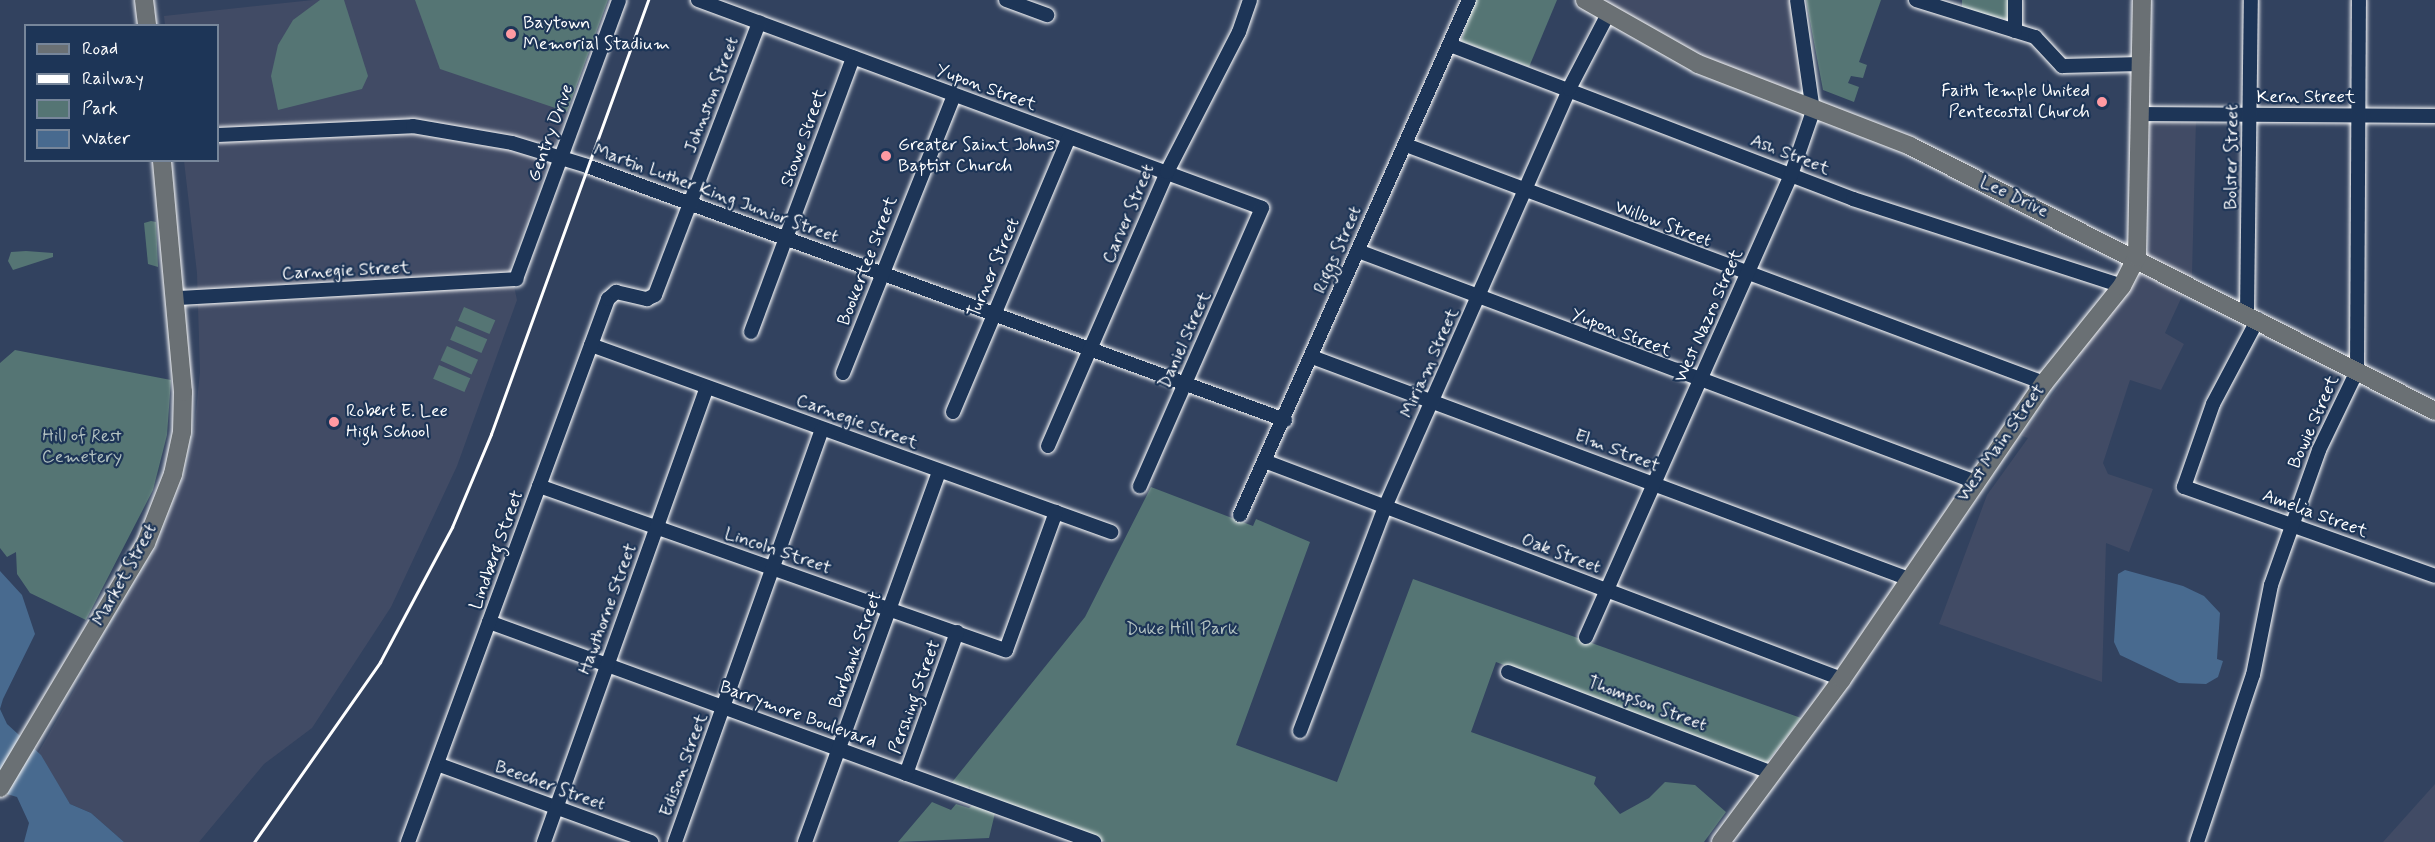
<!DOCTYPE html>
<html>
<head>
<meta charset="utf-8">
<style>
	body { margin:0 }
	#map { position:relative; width:2435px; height:842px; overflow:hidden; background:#32425f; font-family:Mynerve,sans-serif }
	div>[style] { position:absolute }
	.built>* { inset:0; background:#414b65 }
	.green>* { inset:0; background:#557574; transform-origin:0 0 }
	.water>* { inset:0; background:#486a8f }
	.roads { filter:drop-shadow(0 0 2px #fff) drop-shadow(0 0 2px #fff) }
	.minor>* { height:14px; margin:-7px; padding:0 7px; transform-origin:7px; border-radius:7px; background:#1d3557 }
	.major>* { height:18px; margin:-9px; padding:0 9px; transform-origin:9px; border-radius:9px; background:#6a7074 }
	.rail>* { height:3px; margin:-1.5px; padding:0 1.5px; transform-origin:1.5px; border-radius:1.5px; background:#fff }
	.dots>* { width:16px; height:16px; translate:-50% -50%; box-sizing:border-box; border:3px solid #1d3557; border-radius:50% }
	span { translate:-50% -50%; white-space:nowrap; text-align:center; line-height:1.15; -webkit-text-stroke:4.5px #1d3557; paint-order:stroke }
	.poi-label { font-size:18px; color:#fff }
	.left { translate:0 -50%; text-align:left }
	.right { translate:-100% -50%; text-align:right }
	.street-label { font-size:18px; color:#fff }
	.park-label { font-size:18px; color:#b2c1c0 }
	.legend { position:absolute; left:24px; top:24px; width:195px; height:138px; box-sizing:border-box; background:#1d3557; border:2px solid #77869a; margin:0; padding:8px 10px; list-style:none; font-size:18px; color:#fff }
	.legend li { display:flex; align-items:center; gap:12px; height:30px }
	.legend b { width:30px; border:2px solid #77869a }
</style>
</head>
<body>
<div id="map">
	<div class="built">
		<i style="clip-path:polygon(313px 0,608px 0,510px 268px,517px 300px,457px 466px,391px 607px,312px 728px,264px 764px,199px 842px,124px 842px,91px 813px,70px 804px,38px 753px,156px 548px,187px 468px,194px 431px,200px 372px,197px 273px,184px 161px,218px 160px,218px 26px,165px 25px,164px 16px)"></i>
		<i style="clip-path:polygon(1602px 0,1793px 0,1801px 88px,1794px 92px,1711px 60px)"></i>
		<i style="clip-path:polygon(2150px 120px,2196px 120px,2192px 275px,2165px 333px,2184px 344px,2161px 390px,2130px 380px,2103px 463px,2108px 474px,2153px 489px,2129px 552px,2106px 543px,2102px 682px,1939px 624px,1987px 495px,2028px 438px,2022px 436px,2080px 357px,2077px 353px,2143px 272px,2149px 250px)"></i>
		<i style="clip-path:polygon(2435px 784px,2435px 842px,2383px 842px)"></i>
	</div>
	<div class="green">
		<i style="clip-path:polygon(320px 0,344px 0,368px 76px,362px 89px,278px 110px,271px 76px,278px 45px,293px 20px)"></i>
		<i style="clip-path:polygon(415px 0,608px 0,567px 112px,440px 69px)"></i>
		<i style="clip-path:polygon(1474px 0,1557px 0,1529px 67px,1461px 41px)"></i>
		<i style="clip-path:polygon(1806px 0,1881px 0,1859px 62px,1867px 65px,1863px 78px,1851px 76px,1848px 83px,1859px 87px,1854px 102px,1823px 90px)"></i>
		<i style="clip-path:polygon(1962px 0,2011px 0,2009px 20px,1962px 9px)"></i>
		<i style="clip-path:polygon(151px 221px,156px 222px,158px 267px,148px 264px,144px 223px)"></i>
		<i style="clip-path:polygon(26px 251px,53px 253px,53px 257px,13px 270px,8px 261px,11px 252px)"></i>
		<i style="left:464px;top:307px;width:34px;height:15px;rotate:23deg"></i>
		<i style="left:456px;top:326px;width:34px;height:15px;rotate:23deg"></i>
		<i style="left:447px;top:346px;width:34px;height:16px;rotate:24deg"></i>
		<i style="clip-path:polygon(15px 350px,171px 380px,167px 435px,153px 490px,86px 620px,30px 593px,17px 574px,16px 552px,7px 557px,0 548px,0 363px)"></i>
		<i style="left:439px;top:365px;width:34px;height:15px;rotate:23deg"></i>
		<i style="clip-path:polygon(1151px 487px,1253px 526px,1256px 519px,1310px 542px,1236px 745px,1337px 782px,1413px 579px,1801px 718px,1765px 765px,1496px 662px,1471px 732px,1596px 777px,1594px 784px,1620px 814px,1649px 798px,1665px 782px,1695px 785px,1726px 812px,1704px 842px,1105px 842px,975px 795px,969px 786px,967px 791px,949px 786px,1085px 617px)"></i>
		<i style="clip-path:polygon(932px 802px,951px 810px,956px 804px,969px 808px,973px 805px,995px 813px,989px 838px,898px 842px)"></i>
	</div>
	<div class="water">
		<i style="clip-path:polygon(2125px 570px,2183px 586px,2204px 596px,2220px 613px,2217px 659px,2223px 661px,2218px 677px,2206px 684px,2179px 683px,2120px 655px,2114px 642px,2118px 574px)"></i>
		<i style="clip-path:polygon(0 571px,22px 595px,35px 634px,3px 699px,0 709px,7px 724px,41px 755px,70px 804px,91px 813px,124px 842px,24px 842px,29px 823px,17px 797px,0 792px)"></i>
	</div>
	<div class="roads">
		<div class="minor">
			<i style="left:698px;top:0;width:601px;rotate:20.24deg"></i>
			<i style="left:1262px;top:208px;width:304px;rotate:113.7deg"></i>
			<i style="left:1006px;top:0;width:44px;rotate:20.1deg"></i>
			<i style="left:1916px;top:0;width:125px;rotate:17.3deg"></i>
			<i style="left:2035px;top:37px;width:40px;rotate:47deg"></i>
			<i style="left:2062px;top:66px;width:79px;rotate:-1.5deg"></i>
			<i style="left:2015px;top:31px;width:31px;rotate:-90deg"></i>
			<i style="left:1450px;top:45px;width:431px;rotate:20.9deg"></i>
			<i style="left:1853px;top:199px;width:283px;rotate:17.9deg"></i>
			<i style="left:2141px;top:114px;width:294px;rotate:0.4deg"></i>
			<i style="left:218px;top:135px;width:195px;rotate:-2.6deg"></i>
			<i style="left:413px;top:126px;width:100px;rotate:9.7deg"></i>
			<i style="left:512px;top:143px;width:78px;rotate:17deg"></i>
			<i style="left:587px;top:166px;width:743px;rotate:20deg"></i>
			<i style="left:1406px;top:145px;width:681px;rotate:20.46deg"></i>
			<i style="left:1358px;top:251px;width:657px;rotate:20.5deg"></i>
			<i style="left:177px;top:298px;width:340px;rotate:-3.2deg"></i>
			<i style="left:516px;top:279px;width:297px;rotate:-69.7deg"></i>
			<i style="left:2247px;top:313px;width:313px;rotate:-89.3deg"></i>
			<i style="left:2258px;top:319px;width:96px;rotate:117.9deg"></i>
			<i style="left:2213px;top:404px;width:88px;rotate:109.3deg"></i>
			<i style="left:2184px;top:487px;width:266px;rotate:19.5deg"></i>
			<i style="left:751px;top:332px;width:293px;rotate:-69.6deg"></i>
			<i style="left:591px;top:345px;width:553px;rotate:19.78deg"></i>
			<i style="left:1312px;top:357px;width:637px;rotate:20.4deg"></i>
			<i style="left:843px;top:373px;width:299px;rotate:-68.2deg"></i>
			<i style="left:953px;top:412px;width:298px;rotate:-67.1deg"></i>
			<i style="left:1048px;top:446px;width:299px;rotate:-66.5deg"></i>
			<i style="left:1167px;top:172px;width:157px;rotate:-62.8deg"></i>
			<i style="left:1239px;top:32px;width:34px;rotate:-71deg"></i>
			<i style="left:1267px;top:462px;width:615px;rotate:20.68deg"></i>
			<i style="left:539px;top:486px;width:495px;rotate:19.4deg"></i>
			<i style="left:1006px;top:650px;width:147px;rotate:-70.1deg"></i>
			<i style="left:1240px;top:515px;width:564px;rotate:-66.03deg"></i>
			<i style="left:489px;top:622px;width:644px;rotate:19.98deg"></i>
			<i style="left:1586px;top:637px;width:505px;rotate:-66.07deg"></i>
			<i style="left:1791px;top:175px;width:68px;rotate:-71deg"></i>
			<i style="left:1813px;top:111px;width:112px;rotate:-98.2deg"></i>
			<i style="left:1508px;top:672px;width:283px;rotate:20.9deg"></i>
			<i style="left:1300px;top:731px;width:240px;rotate:-69.2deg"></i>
			<i style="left:1385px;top:507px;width:457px;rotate:-66.2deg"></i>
			<i style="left:1569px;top:89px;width:82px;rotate:-62.5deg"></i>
			<i style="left:437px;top:764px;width:228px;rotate:20deg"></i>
			<i style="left:906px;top:774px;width:151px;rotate:-70.2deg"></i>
			<i style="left:408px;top:842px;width:579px;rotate:-69.78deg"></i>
			<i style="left:608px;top:299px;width:11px;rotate:-41deg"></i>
			<i style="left:616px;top:292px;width:32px;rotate:13deg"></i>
			<i style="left:647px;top:299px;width:9px;rotate:-27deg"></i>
			<i style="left:655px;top:295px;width:292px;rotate:-69.1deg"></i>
			<i style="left:544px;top:842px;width:483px;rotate:-70.3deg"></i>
			<i style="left:675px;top:842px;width:438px;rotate:-70.4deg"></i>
			<i style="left:805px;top:842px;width:394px;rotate:-70.1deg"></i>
			<i style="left:2197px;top:842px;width:176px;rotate:-71.5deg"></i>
			<i style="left:2253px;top:675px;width:92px;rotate:-78.7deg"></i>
			<i style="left:2271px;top:585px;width:143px;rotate:-70.4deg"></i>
			<i style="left:2319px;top:450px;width:88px;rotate:-64.3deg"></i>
			<i style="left:2357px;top:371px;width:371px;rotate:-89.7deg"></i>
		</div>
		<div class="major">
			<i style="left:144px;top:0;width:26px;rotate:83deg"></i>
			<i style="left:1585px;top:0;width:130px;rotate:29.5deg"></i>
			<i style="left:1698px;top:64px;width:227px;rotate:21.1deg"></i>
			<i style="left:1910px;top:146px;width:588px;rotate:26.78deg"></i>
			<i style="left:0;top:788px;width:285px;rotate:-59.2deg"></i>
			<i style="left:146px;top:543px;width:74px;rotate:-68.6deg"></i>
			<i style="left:173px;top:474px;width:43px;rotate:-77.9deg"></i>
			<i style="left:182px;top:432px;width:40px;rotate:-88.6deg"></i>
			<i style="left:183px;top:392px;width:233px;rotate:-95.2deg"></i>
			<i style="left:1721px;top:842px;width:203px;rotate:-53.4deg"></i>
			<i style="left:1842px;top:679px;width:358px;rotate:-55.7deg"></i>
			<i style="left:2044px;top:383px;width:124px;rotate:-51.2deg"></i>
			<i style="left:2122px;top:286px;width:33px;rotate:-63deg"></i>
			<i style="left:2137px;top:257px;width:257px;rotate:-88.9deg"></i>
		</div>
	</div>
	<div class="rail">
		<i style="left:254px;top:842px;width:220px;rotate:-55deg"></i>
		<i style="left:380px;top:662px;width:153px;rotate:-61.9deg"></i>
		<i style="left:452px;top:527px;width:101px;rotate:-67.2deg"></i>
		<i style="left:491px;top:434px;width:462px;rotate:-70.1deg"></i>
	</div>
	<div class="dots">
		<i style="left:511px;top:34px;background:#ff9aa2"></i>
		<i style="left:2102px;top:102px;background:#ff9aa2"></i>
		<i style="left:886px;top:156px;background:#ff9aa2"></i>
		<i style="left:334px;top:422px;background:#ff9aa2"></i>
	</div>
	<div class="poi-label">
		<span class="left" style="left:523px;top:34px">Baytown<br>Memorial Stadium</span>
		<span class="right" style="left:2090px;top:102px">Faith Temple United<br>Pentecostal Church</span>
		<span class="left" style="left:898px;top:156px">Greater Saint Johns<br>Baptist Church</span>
		<span class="left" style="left:346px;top:422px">Robert E. Lee<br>High School</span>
	</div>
	<div class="street-label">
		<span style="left:986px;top:88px;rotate:20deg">Yupon Street</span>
		<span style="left:712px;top:95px;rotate:-69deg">Johnston Street</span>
		<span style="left:2306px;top:97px">Kern Street</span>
		<span style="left:551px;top:133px;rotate:-70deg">Gentry Drive</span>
		<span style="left:804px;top:138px;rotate:-70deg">Stowe Street</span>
		<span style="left:1790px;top:155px;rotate:21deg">Ash Street</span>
		<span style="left:2232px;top:157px;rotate:-89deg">Bolster Street</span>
		<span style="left:716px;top:194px;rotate:20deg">Martin Luther King Junior Street</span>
		<span style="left:2014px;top:197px;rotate:26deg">Lee Drive</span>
		<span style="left:1129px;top:214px;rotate:-67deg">Carver Street</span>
		<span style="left:1663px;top:224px;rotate:21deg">Willow Street</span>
		<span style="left:1338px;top:250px;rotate:-66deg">Riggs Street</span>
		<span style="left:868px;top:261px;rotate:-69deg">Bookertee Street</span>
		<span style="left:994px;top:268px;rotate:-67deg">Turner Street</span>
		<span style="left:346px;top:271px;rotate:-3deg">Carnegie Street</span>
		<span style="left:1709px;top:316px;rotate:-66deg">West Nazro Street</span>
		<span style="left:1621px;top:333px;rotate:21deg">Yupon Street</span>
		<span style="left:1185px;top:340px;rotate:-66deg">Daniel Street</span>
		<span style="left:1430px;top:363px;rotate:-66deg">Miriam Street</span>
		<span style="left:857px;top:422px;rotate:20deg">Carnegie Street</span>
		<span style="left:2314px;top:422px;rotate:-66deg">Bowie Street</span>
		<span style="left:2001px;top:443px;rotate:-55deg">West Main Street</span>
		<span style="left:1617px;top:451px;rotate:21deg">Elm Street</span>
		<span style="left:2315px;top:514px;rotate:20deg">Amelia Street</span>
		<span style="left:497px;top:550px;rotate:-70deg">Lindberg Street</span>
		<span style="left:778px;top:551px;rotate:19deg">Lincoln Street</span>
		<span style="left:1561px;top:554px;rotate:21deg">Oak Street</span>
		<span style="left:125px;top:575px;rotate:-61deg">Market Street</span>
		<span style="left:608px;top:609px;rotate:-70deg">Hawthorne Street</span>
		<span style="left:856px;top:650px;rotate:-70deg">Burbank Street</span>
		<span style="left:915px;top:697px;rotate:-70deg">Pershing Street</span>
		<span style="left:1647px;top:704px;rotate:21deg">Thompson Street</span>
		<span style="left:798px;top:715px;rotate:20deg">Barrymore Boulevard</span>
		<span style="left:684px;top:765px;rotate:-70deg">Edison Street</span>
		<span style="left:550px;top:786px;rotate:20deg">Beecher Street</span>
	</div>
	<div class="park-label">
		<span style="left:82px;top:447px">Hill of Rest<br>Cemetery</span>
		<span style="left:1182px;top:629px">Duke Hill Park</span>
	</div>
	<ul class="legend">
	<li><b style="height:8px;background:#6a7074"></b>Road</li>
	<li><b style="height:8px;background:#fff"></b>Railway</li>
	<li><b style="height:16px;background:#557574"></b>Park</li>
	<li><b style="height:16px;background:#486a8f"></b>Water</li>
	</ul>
</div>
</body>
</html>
